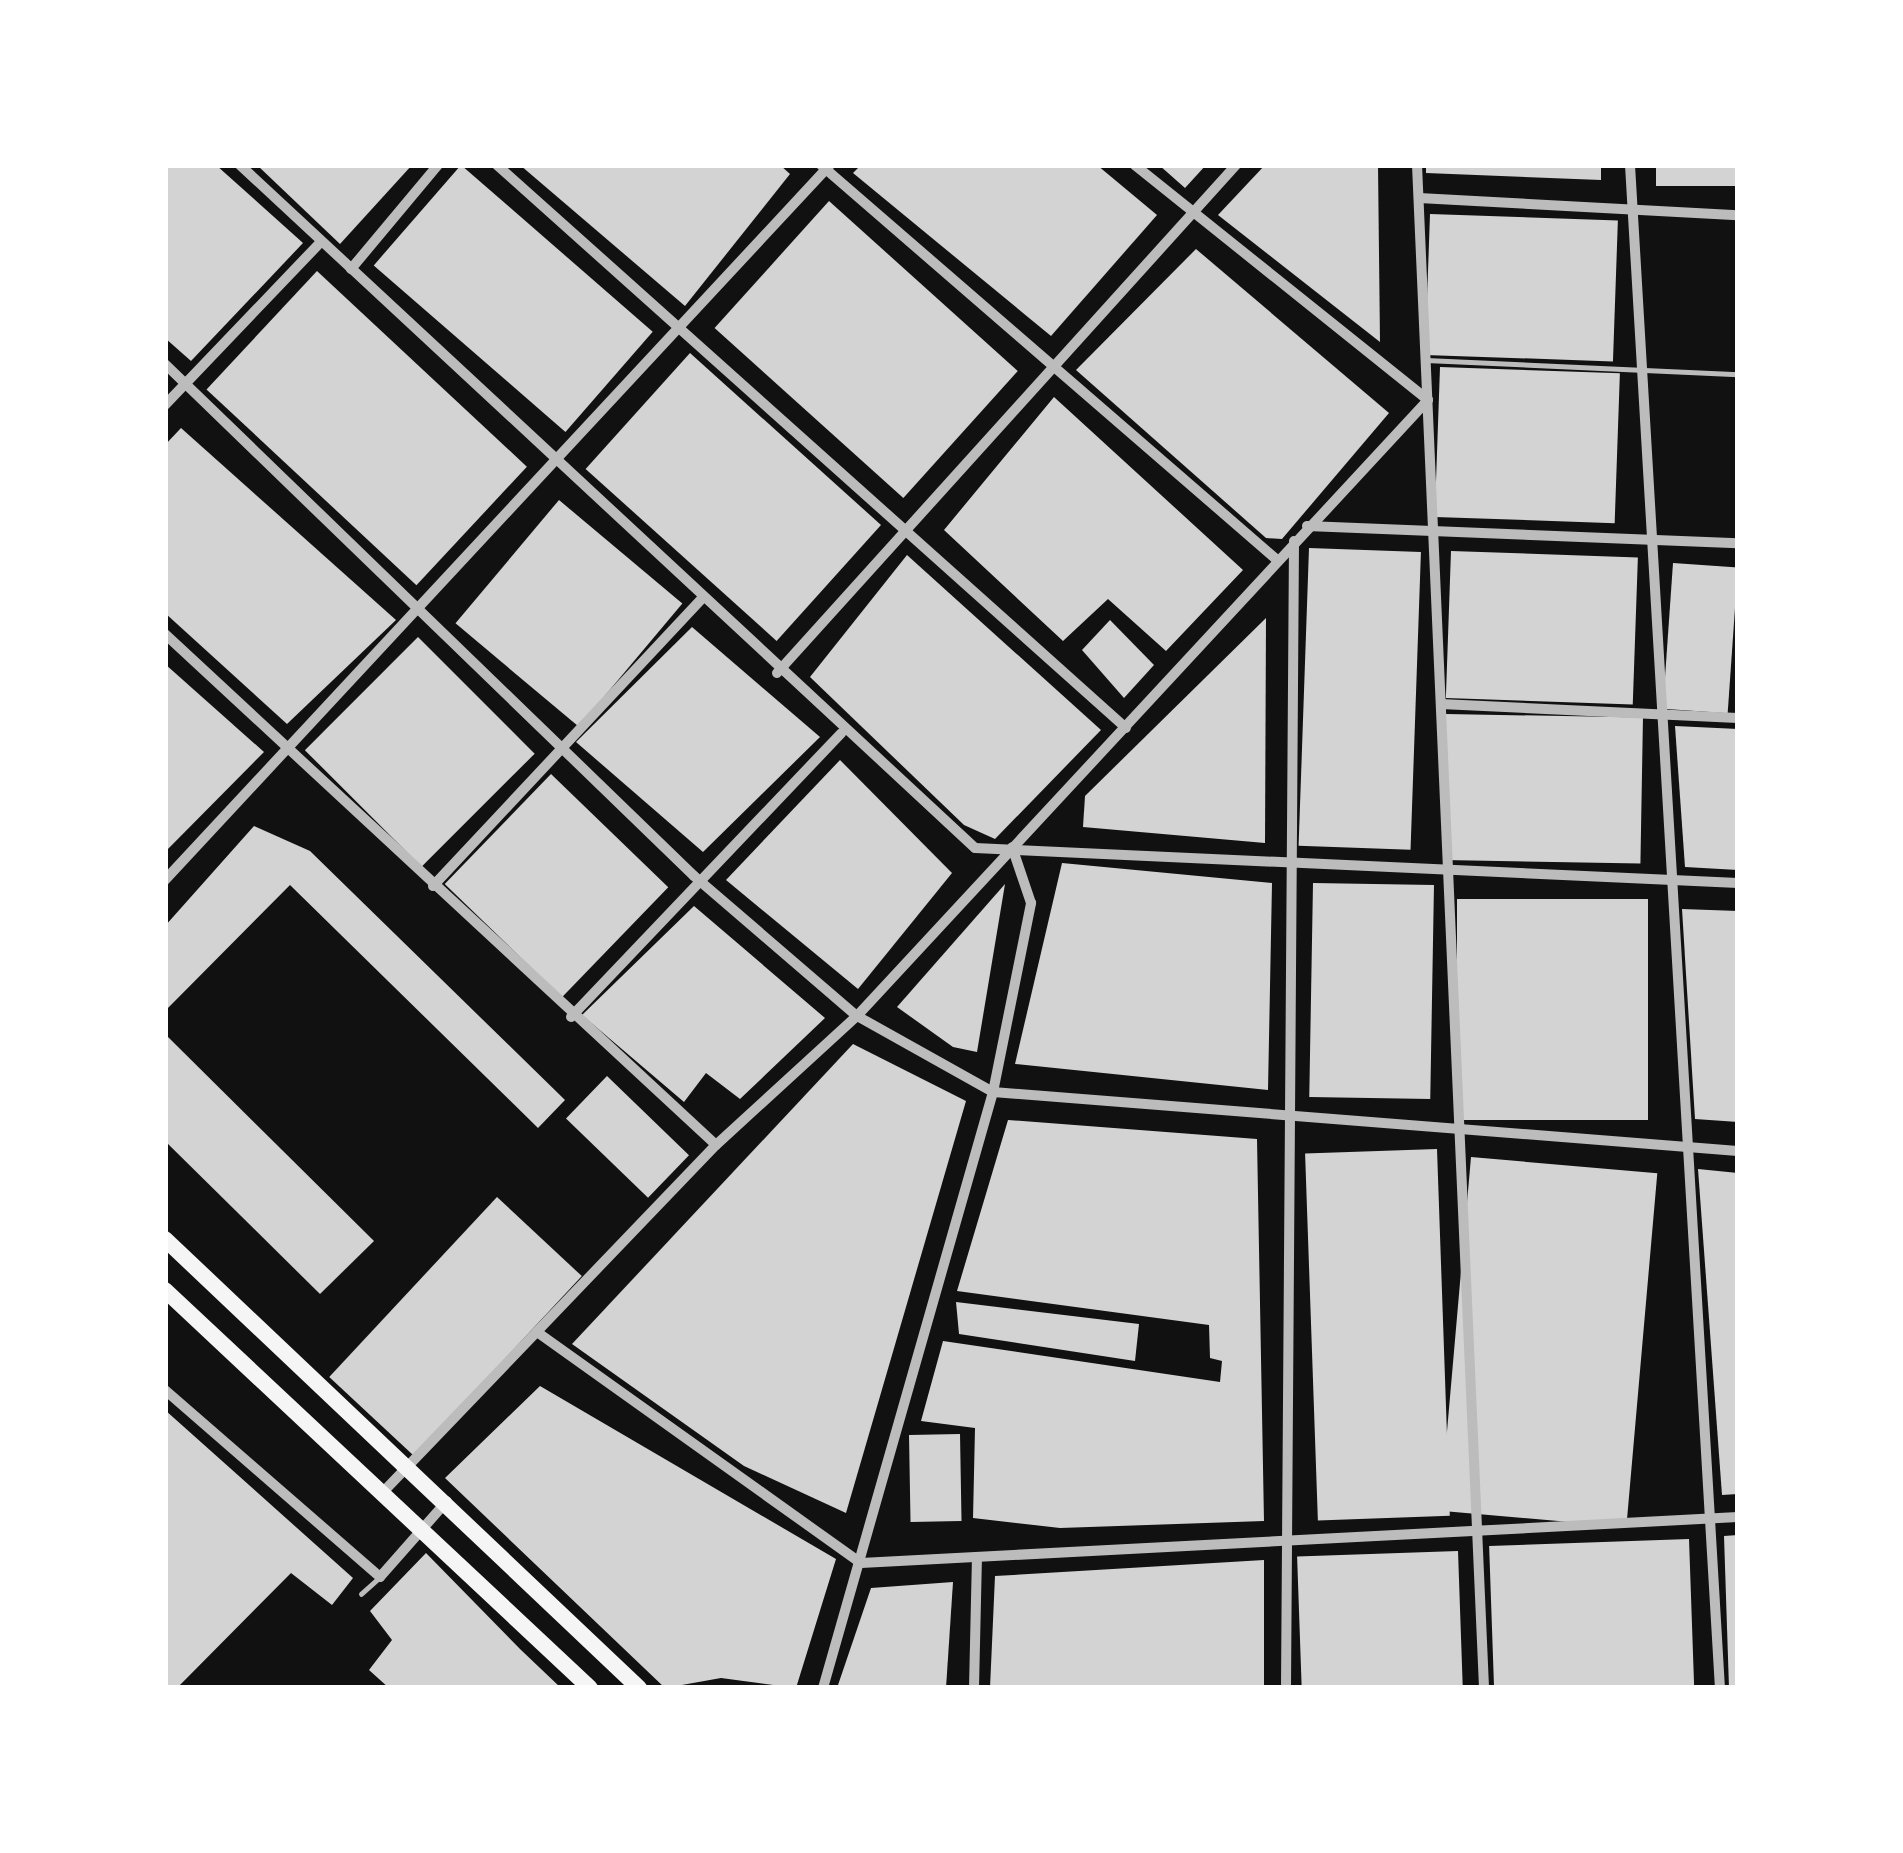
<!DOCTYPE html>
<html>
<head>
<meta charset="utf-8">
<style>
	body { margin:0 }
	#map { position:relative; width:1903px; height:1853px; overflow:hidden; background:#111; font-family:"Work Sans",sans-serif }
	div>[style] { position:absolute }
	.building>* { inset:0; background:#d3d3d3; transform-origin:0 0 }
	.service>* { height:4.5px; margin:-2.25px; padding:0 2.25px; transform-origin:2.25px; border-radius:2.25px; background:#bcbcbc }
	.minor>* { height:10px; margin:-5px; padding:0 5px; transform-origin:5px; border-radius:5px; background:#bcbcbc }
	.primary>* { height:16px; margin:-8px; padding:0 8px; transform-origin:8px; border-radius:8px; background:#f5f5f5 }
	span { translate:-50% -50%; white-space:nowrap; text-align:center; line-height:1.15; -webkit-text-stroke:10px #fff; paint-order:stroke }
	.frame { position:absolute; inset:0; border:168px solid #fff; pointer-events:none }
</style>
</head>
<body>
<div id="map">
	<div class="building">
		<i style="clip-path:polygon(165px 165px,216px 165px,303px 243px,191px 361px,165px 338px)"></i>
		<i style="clip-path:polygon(257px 165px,412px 165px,340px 244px)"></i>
		<i style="left:461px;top:165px;width:254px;height:133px;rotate:41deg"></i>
		<i style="clip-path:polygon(520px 165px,780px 165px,790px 174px,685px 306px)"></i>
		<i style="clip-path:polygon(861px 165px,1097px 165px,1157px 215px,1051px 336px,853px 173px)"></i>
		<i style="clip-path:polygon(1159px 165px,1206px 165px,1185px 188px)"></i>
		<i style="clip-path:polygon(1265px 165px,1378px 165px,1380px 342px,1218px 215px)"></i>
		<i style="clip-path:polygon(1426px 165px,1601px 165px,1601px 180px,1426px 173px)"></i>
		<i style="left:1656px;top:165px;width:82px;height:21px"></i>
		<i style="left:829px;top:201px;width:254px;height:171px;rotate:42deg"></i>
		<i style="left:1430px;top:214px;width:188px;height:141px;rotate:2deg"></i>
		<i style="clip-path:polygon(1196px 249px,1389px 413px,1282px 539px,1266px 538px,1076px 370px)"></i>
		<i style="left:317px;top:271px;width:287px;height:162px;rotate:43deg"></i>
		<i style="left:690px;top:353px;width:257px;height:156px;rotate:42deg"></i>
		<i style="left:1440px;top:367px;width:180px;height:150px;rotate:2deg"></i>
		<i style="clip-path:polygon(1054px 397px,1243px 570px,1166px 651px,1108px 599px,1063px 641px,944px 530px)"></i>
		<i style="clip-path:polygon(181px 428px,396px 620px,287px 724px,165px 613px,165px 445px)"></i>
		<i style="left:559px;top:500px;width:161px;height:161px;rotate:40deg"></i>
		<i style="left:1309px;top:548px;width:112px;height:298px;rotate:2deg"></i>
		<i style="left:1451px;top:551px;width:187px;height:147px;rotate:2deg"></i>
		<i style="clip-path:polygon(907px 555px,1101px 730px,995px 839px,964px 825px,810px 677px)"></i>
		<i style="left:1673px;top:563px;width:65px;height:146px;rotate:4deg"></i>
		<i style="clip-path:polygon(1266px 618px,1265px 843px,1083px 827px,1085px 796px)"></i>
		<i style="clip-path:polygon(1110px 620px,1154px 665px,1124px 698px,1082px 650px)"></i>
		<i style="clip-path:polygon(692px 627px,820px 737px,703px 852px,576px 742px)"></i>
		<i style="left:418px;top:637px;width:165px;height:160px;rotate:45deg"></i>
		<i style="clip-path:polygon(165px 664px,264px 752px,165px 852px)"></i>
		<i style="left:1446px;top:714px;width:197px;height:146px;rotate:1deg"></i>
		<i style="clip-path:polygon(1675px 726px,1738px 729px,1738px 870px,1685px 867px)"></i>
		<i style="clip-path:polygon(840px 760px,952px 873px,858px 989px,726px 880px)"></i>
		<i style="left:551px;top:774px;width:163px;height:153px;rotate:44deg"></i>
		<i style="clip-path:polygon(254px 826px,310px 851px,565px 1100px,538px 1128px,290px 885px,165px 1011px,165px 926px)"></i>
		<i style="clip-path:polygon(1062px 863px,1272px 883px,1268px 1090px,1015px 1064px)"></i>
		<i style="left:1313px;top:883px;width:121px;height:214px;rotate:1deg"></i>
		<i style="clip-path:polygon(1005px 884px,977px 1052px,953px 1047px,897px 1007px)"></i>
		<i style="left:1457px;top:899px;width:191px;height:221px"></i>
		<i style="clip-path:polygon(694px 906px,825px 1018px,740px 1099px,706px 1073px,684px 1102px,582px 1015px)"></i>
		<i style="clip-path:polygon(1682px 909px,1738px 911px,1738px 1122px,1695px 1119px)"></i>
		<i style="clip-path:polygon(165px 1034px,374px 1241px,320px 1294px,165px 1141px)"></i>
		<i style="clip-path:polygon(853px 1044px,966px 1101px,846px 1513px,744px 1466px,572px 1344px)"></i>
		<i style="left:607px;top:1076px;width:114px;height:59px;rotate:44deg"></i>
		<i style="clip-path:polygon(1008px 1120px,1257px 1139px,1264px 1521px,1060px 1528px,973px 1518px,975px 1428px,921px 1421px,943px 1341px,1220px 1382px,1222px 1361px,1210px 1358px,1209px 1325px,957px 1291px)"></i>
		<i style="left:1437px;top:1149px;width:367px;height:132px;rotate:88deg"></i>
		<i style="left:1471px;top:1157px;width:187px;height:355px;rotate:5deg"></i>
		<i style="clip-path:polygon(1698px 1169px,1738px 1173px,1738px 1494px,1722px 1495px)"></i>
		<i style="left:497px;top:1197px;width:116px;height:246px;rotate:43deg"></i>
		<i style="clip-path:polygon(956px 1302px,1139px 1324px,1135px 1361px,959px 1334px)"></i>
		<i style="clip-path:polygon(540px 1386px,836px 1559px,796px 1688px,721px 1678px,665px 1688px,445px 1478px)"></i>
		<i style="clip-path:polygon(165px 1410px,353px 1578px,332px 1605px,291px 1573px,177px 1688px,165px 1688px)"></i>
		<i style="left:960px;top:1434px;width:87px;height:51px;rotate:89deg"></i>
		<i style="clip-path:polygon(1738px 1535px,1738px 1688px,1729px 1688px,1724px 1536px)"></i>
		<i style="left:1689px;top:1539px;width:149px;height:200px;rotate:88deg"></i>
		<i style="left:1458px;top:1551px;width:137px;height:161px;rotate:88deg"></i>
		<i style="clip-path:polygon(426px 1553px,520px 1649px,561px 1688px,389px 1688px,369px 1670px,392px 1640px,370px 1611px)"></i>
		<i style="clip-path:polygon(1264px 1560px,1264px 1688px,990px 1688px,995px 1576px)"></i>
		<i style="clip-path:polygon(953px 1582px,946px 1688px,837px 1688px,871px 1588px)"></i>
	</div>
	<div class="service">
		<i style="left:1426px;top:360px;width:312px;rotate:2.6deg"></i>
		<i style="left:361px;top:1594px;width:24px;rotate:-42deg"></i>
	</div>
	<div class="minor">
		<i style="left:240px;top:165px;width:1003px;rotate:42.9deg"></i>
		<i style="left:975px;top:848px;width:764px;rotate:2.63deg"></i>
		<i style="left:497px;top:165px;width:844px;rotate:41.83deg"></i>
		<i style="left:821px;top:165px;width:602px;rotate:40.89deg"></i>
		<i style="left:1417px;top:165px;width:1524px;rotate:87.48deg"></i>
		<i style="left:1630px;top:165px;width:1526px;rotate:86.62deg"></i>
		<i style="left:1419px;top:198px;width:319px;rotate:3.1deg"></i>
		<i style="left:351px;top:269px;width:136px;rotate:-50.1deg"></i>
		<i style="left:165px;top:364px;width:736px;rotate:44.06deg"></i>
		<i style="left:694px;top:876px;width:215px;rotate:40.7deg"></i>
		<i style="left:857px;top:1016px;width:156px;rotate:29.2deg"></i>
		<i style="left:993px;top:1092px;width:747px;rotate:4.53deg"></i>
		<i style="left:165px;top:405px;width:226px;rotate:-46.3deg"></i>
		<i style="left:1307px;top:526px;width:431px;rotate:2.3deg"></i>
		<i style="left:165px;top:634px;width:751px;rotate:42.84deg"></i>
		<i style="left:777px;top:673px;width:685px;rotate:-47.9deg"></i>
		<i style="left:1441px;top:704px;width:297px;rotate:2.7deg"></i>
		<i style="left:165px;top:880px;width:976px;rotate:-47.08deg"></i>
		<i style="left:433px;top:886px;width:392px;rotate:-46.9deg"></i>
		<i style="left:571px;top:1017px;width:392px;rotate:-46.4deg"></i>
		<i style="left:537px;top:1332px;width:398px;rotate:35.5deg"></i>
		<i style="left:861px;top:1563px;width:878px;rotate:-3deg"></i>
		<i style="left:165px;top:1390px;width:285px;rotate:41deg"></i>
		<i style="left:380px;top:1577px;width:101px;rotate:-48.6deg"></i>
		<i style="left:385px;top:1490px;width:478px;rotate:-46.2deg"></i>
		<i style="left:716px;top:1145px;width:191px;rotate:-42.5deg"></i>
		<i style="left:857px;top:1016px;width:840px;rotate:-47.17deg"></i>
		<i style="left:1428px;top:400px;width:376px;rotate:-141.3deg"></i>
		<i style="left:823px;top:1688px;width:620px;rotate:-74.08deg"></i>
		<i style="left:993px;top:1092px;width:193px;rotate:-78.6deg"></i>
		<i style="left:1031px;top:903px;width:59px;rotate:-108.7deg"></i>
		<i style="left:974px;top:1688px;width:131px;rotate:-88.7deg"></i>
		<i style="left:1286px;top:1688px;width:1147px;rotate:-89.6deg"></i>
	</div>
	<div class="primary">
		<i style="left:165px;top:1239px;width:653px;rotate:43.45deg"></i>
		<i style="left:165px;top:1290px;width:582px;rotate:43.12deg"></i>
	</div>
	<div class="frame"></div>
</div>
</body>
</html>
